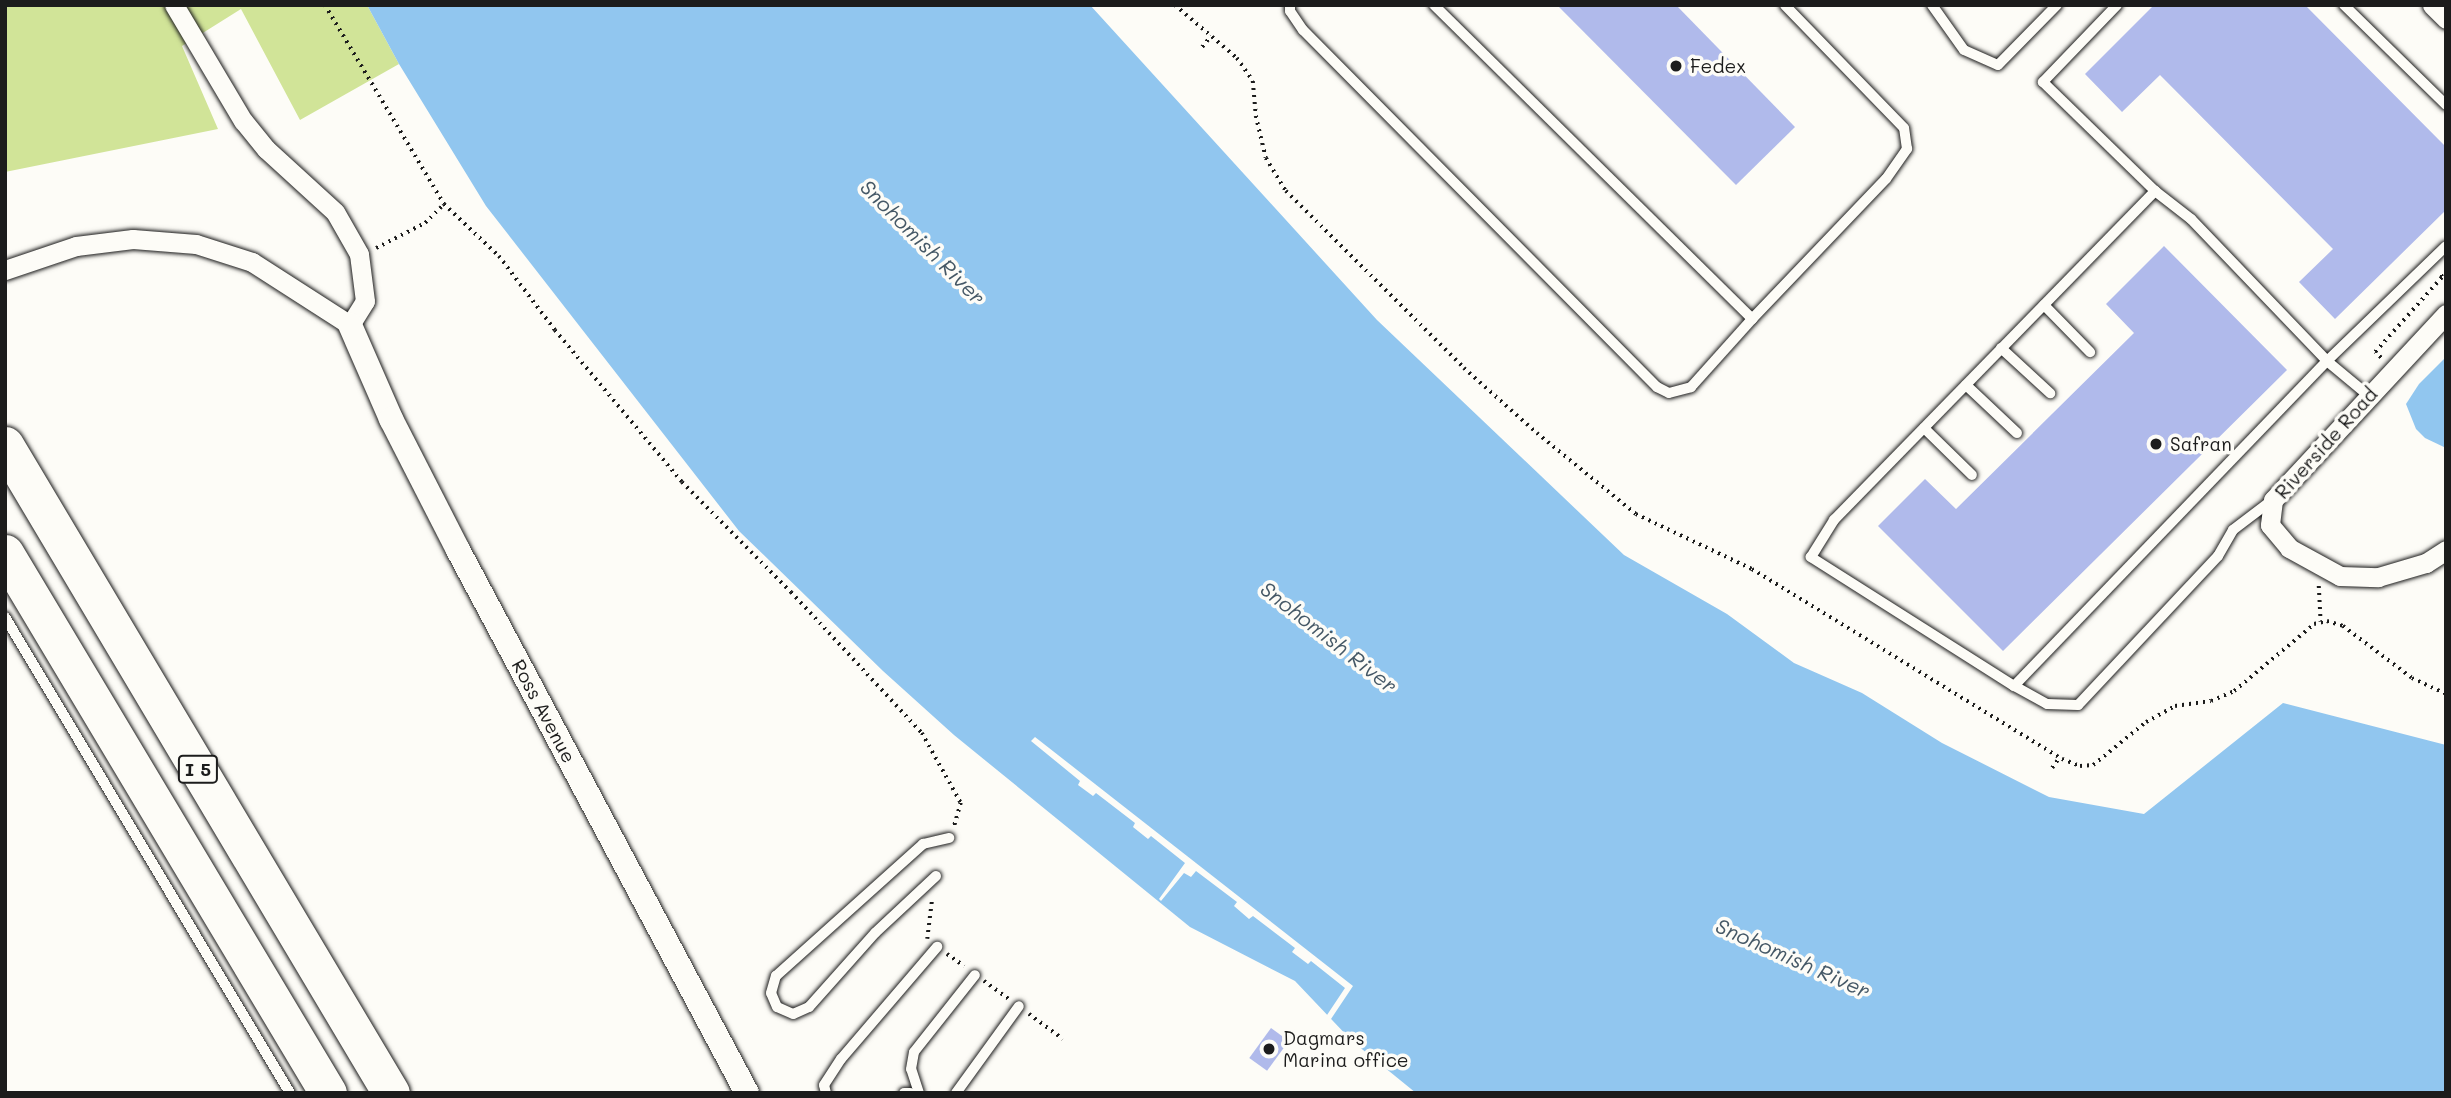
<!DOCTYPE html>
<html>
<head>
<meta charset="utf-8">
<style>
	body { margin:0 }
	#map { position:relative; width:2451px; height:1098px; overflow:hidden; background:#fdfcf7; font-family:Mali,sans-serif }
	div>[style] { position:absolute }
	.green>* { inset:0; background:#d1e498 }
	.water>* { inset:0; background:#91c6ef }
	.pier>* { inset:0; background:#fdfcf7 }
	.building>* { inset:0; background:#b0baeb; transform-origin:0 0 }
	.path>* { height:3.5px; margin-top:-1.75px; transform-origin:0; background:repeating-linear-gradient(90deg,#1c1c1c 0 2px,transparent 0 7px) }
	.roads { filter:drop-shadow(0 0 2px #1c1c1c) drop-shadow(0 0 2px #1c1c1c) }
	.service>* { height:10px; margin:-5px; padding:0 5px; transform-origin:5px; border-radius:5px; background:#fdfcf7 }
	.minor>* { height:19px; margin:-9.5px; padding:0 9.5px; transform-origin:9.5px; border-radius:9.5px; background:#fdfcf7 }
	.tertiary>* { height:24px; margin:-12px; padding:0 12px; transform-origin:12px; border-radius:12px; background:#fdfcf7 }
	.motorway>* { height:37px; margin:-18.5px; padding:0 18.5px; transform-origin:18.5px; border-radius:18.5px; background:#fdfcf7 }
	.dots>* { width:19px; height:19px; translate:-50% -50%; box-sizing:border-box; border:4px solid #fdfcf7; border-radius:50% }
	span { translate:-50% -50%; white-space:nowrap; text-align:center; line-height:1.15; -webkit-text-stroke:7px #fdfcf7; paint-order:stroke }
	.shield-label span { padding:2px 5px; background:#fdfcf7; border:2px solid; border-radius:5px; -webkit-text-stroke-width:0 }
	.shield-label { font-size:18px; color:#1c1c1c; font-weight:700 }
	.poi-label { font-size:19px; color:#1c1c1c }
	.left { translate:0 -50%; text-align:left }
	.street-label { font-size:19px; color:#1c1c1c }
	.water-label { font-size:21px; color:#455866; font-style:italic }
	.frame { position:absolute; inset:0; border:7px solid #1c1c1c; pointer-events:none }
</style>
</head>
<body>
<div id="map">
	<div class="green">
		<i style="clip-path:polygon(5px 5px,367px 5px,399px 64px,300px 120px,241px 9px,182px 46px,218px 129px,5px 172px)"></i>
	</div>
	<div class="water">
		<i style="clip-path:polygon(367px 5px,1090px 5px,1377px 320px,1624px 555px,1727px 614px,1794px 663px,1862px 693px,1942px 743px,2049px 797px,2144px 814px,2283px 703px,2446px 745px,2446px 1093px,1416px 1093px,1352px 1041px,1295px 981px,1190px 927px,954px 735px,883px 671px,739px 531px,486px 206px,399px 64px)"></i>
		<i style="clip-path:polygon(2446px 357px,2446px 448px,2425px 438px,2416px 429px,2406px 404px,2419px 384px)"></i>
	</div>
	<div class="pier">
		<i style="clip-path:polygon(1035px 737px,1353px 986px,1329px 1022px,1325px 1018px,1345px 988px,1311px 961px,1308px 964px,1292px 952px,1295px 948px,1253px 916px,1249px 919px,1234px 906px,1237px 902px,1196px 871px,1191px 877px,1184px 873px,1161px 901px,1159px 899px,1185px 863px,1151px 836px,1148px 839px,1133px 827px,1135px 823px,1096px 793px,1093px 796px,1078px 785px,1080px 781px,1031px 741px)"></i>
	</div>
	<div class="building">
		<i style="clip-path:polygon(1557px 5px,1676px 5px,1795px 127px,1736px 185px)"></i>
		<i style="clip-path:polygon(2154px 5px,2305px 5px,2446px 147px,2446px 210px,2335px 319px,2299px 282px,2333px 249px,2160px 75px,2122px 112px,2085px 74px)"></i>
		<i style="clip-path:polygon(2164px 246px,2287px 370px,2003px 651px,1878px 526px,1925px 479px,1956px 509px,2134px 333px,2106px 304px)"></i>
		<i style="left:1271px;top:1028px;width:22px;height:37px;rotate:36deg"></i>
	</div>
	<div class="path">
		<i style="left:325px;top:5px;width:232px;rotate:59.1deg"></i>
		<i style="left:444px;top:204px;width:76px;rotate:43.4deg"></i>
		<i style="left:499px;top:256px;width:93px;rotate:52.9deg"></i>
		<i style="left:555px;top:330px;width:198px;rotate:50.1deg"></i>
		<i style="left:682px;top:482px;width:155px;rotate:45.3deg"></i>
		<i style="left:791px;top:592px;width:192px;rotate:47.1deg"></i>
		<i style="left:922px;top:733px;width:80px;rotate:60.9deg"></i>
		<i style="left:961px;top:803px;width:26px;rotate:106deg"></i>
		<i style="left:1175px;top:5px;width:82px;rotate:40.5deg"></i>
		<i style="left:1237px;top:58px;width:28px;rotate:55deg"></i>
		<i style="left:1253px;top:81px;width:35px;rotate:85deg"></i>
		<i style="left:1256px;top:116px;width:43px;rotate:76.6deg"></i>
		<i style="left:1266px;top:158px;width:39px;rotate:59deg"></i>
		<i style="left:1286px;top:191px;width:251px;rotate:44.8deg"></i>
		<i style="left:1464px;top:368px;width:98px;rotate:41.7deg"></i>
		<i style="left:1537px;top:433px;width:128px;rotate:39.3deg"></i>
		<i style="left:1636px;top:514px;width:128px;rotate:25.4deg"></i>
		<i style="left:1752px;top:569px;width:364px;rotate:31.5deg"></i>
		<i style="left:2062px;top:759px;width:19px;rotate:21deg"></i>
		<i style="left:2080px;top:766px;width:13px;rotate:-4deg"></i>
		<i style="left:2093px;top:765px;width:68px;rotate:-39.1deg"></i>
		<i style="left:2146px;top:722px;width:33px;rotate:-29deg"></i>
		<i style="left:2175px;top:706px;width:36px;rotate:-8deg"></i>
		<i style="left:2211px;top:701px;width:25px;rotate:-23deg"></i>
		<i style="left:2234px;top:691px;width:104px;rotate:-39.9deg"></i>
		<i style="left:2314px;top:624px;width:13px;rotate:-13deg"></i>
		<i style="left:2327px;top:621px;width:17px;rotate:17deg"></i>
		<i style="left:2343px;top:626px;width:86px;rotate:37deg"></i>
		<i style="left:2412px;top:678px;width:38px;rotate:25deg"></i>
		<i style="left:1202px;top:47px;width:14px;rotate:-51deg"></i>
		<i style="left:376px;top:248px;width:55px;rotate:-27deg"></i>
		<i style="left:425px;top:223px;width:27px;rotate:-45deg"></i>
		<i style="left:2381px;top:358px;width:8px;rotate:-135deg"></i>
		<i style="left:2375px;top:352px;width:101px;rotate:-48.2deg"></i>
		<i style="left:2442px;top:277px;width:4px;rotate:-124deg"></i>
		<i style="left:2319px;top:586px;width:36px;rotate:87deg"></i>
		<i style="left:2052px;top:768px;width:12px;rotate:-55deg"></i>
		<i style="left:927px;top:939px;width:41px;rotate:-83deg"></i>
		<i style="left:947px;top:954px;width:21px;rotate:35deg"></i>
		<i style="left:984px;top:981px;width:31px;rotate:36deg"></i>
		<i style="left:1029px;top:1014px;width:42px;rotate:36.3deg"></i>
	</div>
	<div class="roads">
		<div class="service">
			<i style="left:1290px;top:5px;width:6px;rotate:90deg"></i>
			<i style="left:1290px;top:11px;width:23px;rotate:56deg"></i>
			<i style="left:1303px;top:30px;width:503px;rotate:45.24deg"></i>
			<i style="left:1657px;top:387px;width:13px;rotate:27deg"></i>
			<i style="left:1669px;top:393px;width:23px;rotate:-15deg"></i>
			<i style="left:1691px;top:387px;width:91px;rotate:-48.1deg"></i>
			<i style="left:1434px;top:5px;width:447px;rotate:44.6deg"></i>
			<i style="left:1752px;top:319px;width:194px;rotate:-46.3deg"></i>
			<i style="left:1886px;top:179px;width:37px;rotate:-55deg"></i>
			<i style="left:1907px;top:149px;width:21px;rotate:-98deg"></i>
			<i style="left:1904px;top:128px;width:171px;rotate:-134.1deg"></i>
			<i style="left:1932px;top:5px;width:55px;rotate:54.6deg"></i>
			<i style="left:1964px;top:50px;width:37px;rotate:24deg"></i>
			<i style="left:1998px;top:65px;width:84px;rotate:-45.5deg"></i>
			<i style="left:2117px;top:5px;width:107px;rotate:133.9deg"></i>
			<i style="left:2043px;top:82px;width:156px;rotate:44.2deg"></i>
			<i style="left:2344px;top:5px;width:143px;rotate:44.4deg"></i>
			<i style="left:2044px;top:305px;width:66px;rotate:45.6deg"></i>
			<i style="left:2001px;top:348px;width:67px;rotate:42.6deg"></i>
			<i style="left:1966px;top:385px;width:70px;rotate:43.3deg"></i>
			<i style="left:1924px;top:428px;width:67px;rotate:44.4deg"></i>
			<i style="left:2271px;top:501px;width:48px;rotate:142.7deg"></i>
			<i style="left:2233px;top:530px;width:30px;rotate:120deg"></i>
			<i style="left:2218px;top:556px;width:204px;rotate:133.2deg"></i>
			<i style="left:2078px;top:705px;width:31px;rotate:-178deg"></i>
			<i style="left:2047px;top:704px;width:38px;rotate:-151deg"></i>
			<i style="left:2014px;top:686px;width:241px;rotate:-147.6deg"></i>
			<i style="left:1811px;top:557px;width:44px;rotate:-58.1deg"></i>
			<i style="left:1834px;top:520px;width:460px;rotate:-45.7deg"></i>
			<i style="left:2155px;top:191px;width:46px;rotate:37.9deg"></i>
			<i style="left:2191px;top:219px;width:197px;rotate:46.2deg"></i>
			<i style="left:2327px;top:361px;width:53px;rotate:39.7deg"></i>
			<i style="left:5px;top:617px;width:555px;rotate:59.09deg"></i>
			<i style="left:2014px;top:686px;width:451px;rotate:-46.1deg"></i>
			<i style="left:2327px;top:361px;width:165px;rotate:-44deg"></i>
			<i style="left:936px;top:876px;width:83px;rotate:136.9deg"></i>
			<i style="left:875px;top:933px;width:99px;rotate:131.7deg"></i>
			<i style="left:809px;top:1007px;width:17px;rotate:156deg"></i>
			<i style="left:793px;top:1014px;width:17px;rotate:-156deg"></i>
			<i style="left:777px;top:1007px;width:15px;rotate:-113deg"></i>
			<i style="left:771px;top:993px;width:18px;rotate:-74deg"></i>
			<i style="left:776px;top:976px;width:198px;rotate:-41.9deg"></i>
			<i style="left:923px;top:844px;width:27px;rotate:-13deg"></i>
			<i style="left:826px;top:1093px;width:8px;rotate:-104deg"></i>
			<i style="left:824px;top:1085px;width:31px;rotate:-57deg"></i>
			<i style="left:841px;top:1059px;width:148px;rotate:-49.4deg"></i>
			<i style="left:904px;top:1093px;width:6px"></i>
			<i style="left:919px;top:1093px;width:25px;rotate:-108deg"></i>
			<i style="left:911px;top:1069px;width:17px;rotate:-80deg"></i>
			<i style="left:914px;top:1052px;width:98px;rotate:-51.6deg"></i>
			<i style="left:956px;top:1093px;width:107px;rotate:-54.1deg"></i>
		</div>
		<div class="minor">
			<i style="left:2432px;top:5px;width:20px;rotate:45deg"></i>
			<i style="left:5px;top:270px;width:75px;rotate:-18.7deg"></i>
			<i style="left:76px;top:246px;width:57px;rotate:-7deg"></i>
			<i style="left:133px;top:239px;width:63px;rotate:4.5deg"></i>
			<i style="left:196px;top:244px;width:59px;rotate:17.8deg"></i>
			<i style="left:252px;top:262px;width:117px;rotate:32.7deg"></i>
			<i style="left:350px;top:325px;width:28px;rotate:-58deg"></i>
			<i style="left:365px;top:301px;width:47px;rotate:-97.3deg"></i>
			<i style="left:359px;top:254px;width:48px;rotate:-119.7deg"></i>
			<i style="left:335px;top:212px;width:93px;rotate:-137.6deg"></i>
			<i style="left:266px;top:149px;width:36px;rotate:-129deg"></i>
			<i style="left:243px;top:121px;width:135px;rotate:-120.7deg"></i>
			<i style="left:2446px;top:314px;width:254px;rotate:132.9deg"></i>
			<i style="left:2273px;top:500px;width:25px;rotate:97deg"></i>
			<i style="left:2270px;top:525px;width:30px;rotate:50deg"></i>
			<i style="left:2289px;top:548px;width:58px;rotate:28.8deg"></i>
			<i style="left:2340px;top:576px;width:38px;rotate:2deg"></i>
			<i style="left:2378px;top:577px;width:50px;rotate:-16.3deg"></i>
			<i style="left:2426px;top:563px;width:24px;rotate:-33deg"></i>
		</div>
		<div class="tertiary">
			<i style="left:350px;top:325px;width:103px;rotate:66.4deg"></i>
			<i style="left:391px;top:419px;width:147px;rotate:62.9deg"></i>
			<i style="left:458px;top:550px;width:615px;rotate:61.98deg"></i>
		</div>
		<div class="motorway">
			<i style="left:5px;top:445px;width:754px;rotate:59.22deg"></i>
			<i style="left:5px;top:553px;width:629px;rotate:59.11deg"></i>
		</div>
	</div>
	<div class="dots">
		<i style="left:1676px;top:66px;background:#1c1c1c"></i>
		<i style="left:2156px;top:444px;background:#1c1c1c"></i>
		<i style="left:1269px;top:1049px;background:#1c1c1c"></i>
	</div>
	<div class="shield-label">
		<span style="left:198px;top:769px">I 5</span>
	</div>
	<div class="poi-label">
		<span class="left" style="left:1690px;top:66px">Fedex</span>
		<span class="left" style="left:2170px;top:444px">Safran</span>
		<span class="left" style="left:1283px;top:1049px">Dagmars<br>Marina office</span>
	</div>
	<div class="street-label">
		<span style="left:2326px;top:443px;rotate:-48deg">Riverside Road</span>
		<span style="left:544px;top:711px;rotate:62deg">Ross Avenue</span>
	</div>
	<div class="water-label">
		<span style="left:923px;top:242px;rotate:45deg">Snohomish River</span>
		<span style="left:1329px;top:637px;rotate:38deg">Snohomish River</span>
		<span style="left:1793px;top:958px;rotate:24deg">Snohomish River</span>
	</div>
	<div class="frame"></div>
</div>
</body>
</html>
